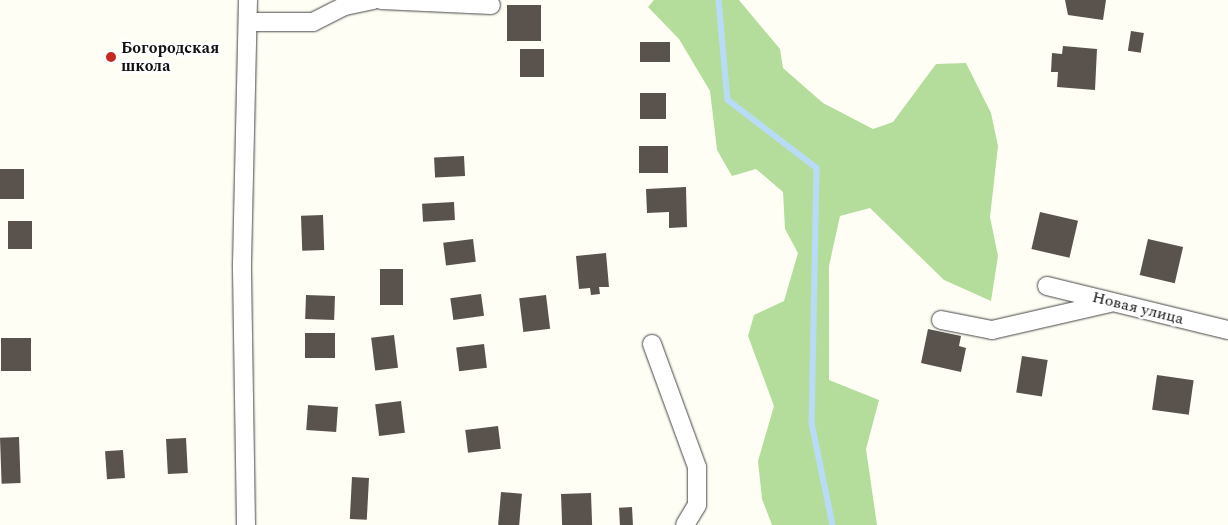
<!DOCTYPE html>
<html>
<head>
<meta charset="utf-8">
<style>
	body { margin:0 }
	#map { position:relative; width:1228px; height:525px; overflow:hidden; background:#fffef5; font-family:Spectral,serif }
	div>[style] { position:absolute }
	.forest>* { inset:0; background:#b4dd9b }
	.stream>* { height:5.5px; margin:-2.75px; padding:0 2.75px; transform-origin:2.75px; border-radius:2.75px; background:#b8dcf8 }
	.building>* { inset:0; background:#5a534d; transform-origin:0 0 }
	.roads { filter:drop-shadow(0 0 1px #444) drop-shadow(0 0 1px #444) }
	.minor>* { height:18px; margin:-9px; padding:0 9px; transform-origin:9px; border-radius:9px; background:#fff }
	.dots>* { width:14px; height:14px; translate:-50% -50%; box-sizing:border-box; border:2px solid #fff; border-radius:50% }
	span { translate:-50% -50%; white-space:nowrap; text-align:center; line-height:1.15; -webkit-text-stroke:5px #fff; paint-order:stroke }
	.poi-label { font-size:16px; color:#111; font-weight:700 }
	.left { translate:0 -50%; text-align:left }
	.street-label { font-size:16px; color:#111 }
</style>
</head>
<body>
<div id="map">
	<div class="forest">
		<i style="clip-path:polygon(654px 0,739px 0,780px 49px,783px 68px,823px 103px,873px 129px,893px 122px,936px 64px,966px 63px,991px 113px,998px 146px,990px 217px,998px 256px,991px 301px,944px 280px,870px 208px,840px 216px,829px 266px,829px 380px,879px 400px,866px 449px,877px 525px,772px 525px,762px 499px,758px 461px,774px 406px,748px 336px,754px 315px,784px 301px,798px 253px,785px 229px,783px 192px,756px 169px,732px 176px,717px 150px,710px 91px,679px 39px,648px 7px)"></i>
	</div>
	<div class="stream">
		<i style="left:719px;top:0;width:100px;rotate:84.9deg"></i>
		<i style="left:728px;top:100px;width:112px;rotate:37.4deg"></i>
		<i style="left:817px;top:168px;width:255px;rotate:91.1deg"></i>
		<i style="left:812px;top:423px;width:104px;rotate:78.4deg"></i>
	</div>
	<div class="building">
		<i style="clip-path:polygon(1065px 0,1106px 0,1103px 20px,1068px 15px)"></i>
		<i style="left:507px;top:5px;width:34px;height:36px"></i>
		<i style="left:1131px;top:31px;width:13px;height:20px;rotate:9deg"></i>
		<i style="left:670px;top:42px;width:20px;height:30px;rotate:90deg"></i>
		<i style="clip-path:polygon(1063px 46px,1097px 49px,1095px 90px,1057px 87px,1058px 72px,1051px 72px,1052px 53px,1062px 54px)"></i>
		<i style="left:520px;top:49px;width:24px;height:28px"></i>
		<i style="left:640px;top:93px;width:26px;height:26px"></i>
		<i style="left:639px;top:146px;width:29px;height:27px"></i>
		<i style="left:464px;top:156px;width:20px;height:30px;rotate:87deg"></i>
		<i style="left:0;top:169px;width:24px;height:30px"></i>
		<i style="clip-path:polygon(686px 187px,687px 227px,669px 228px,669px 212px,647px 213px,646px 189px)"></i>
		<i style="left:454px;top:202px;width:18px;height:32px;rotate:87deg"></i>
		<i style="left:1040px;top:212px;width:39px;height:38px;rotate:13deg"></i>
		<i style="left:323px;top:215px;width:35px;height:22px;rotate:88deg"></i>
		<i style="left:8px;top:221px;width:24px;height:28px"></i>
		<i style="left:473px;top:239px;width:23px;height:30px;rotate:83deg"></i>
		<i style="left:1148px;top:239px;width:36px;height:37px;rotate:13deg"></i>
		<i style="clip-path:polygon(606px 253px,609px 287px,599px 287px,600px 294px,591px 295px,590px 288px,579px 289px,576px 256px)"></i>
		<i style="left:380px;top:269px;width:23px;height:36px"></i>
		<i style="left:481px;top:294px;width:22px;height:31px;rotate:82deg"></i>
		<i style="left:306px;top:295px;width:29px;height:24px;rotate:2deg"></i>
		<i style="left:546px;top:295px;width:34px;height:27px;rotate:83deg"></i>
		<i style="clip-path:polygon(928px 329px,961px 336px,959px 346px,966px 348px,961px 372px,921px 363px)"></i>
		<i style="left:305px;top:333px;width:30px;height:25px"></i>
		<i style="left:394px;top:335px;width:33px;height:23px;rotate:83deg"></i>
		<i style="left:1px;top:338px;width:30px;height:33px"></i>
		<i style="left:484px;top:344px;width:24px;height:28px;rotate:83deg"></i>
		<i style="left:1022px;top:356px;width:26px;height:37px;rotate:9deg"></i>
		<i style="left:1157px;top:375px;width:37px;height:35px;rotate:8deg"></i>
		<i style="left:401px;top:401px;width:32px;height:26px;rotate:83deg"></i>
		<i style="left:308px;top:405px;width:30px;height:25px;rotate:4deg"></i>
		<i style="left:498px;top:426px;width:23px;height:33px;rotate:83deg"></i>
		<i style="left:19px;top:437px;width:46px;height:19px;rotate:88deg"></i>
		<i style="left:186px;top:438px;width:35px;height:20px;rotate:87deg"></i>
		<i style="left:123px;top:450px;width:28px;height:18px;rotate:86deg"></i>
		<i style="left:352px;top:477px;width:17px;height:42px;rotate:3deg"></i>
		<i style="left:501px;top:492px;width:21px;height:33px;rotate:5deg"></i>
		<i style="left:591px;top:493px;width:32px;height:30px;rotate:88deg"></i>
		<i style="left:632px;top:507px;width:18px;height:13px;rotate:87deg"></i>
	</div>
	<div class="roads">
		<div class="minor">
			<i style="left:381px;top:0;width:110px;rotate:2.6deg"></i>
			<i style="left:248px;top:22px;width:65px"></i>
			<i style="left:313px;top:22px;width:36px;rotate:-27deg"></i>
			<i style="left:345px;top:6px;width:29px;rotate:-12deg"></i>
			<i style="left:1047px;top:286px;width:186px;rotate:13.7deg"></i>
			<i style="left:941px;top:320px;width:52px;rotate:11.1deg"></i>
			<i style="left:992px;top:330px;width:121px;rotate:-12.9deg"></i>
			<i style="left:652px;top:344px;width:131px;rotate:69.9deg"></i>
			<i style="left:697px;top:467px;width:38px;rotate:90deg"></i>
			<i style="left:697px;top:505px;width:23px;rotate:121deg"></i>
			<i style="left:246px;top:525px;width:261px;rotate:-90.9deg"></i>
			<i style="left:242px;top:264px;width:264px;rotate:-88.7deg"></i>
		</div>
	</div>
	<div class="dots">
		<i style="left:111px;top:57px;background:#c62824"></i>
	</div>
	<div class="poi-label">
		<span class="left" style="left:121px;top:57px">Богородская<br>школа</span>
	</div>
	<div class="street-label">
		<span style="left:1138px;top:308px;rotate:14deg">Новая улица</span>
	</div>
</div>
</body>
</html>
